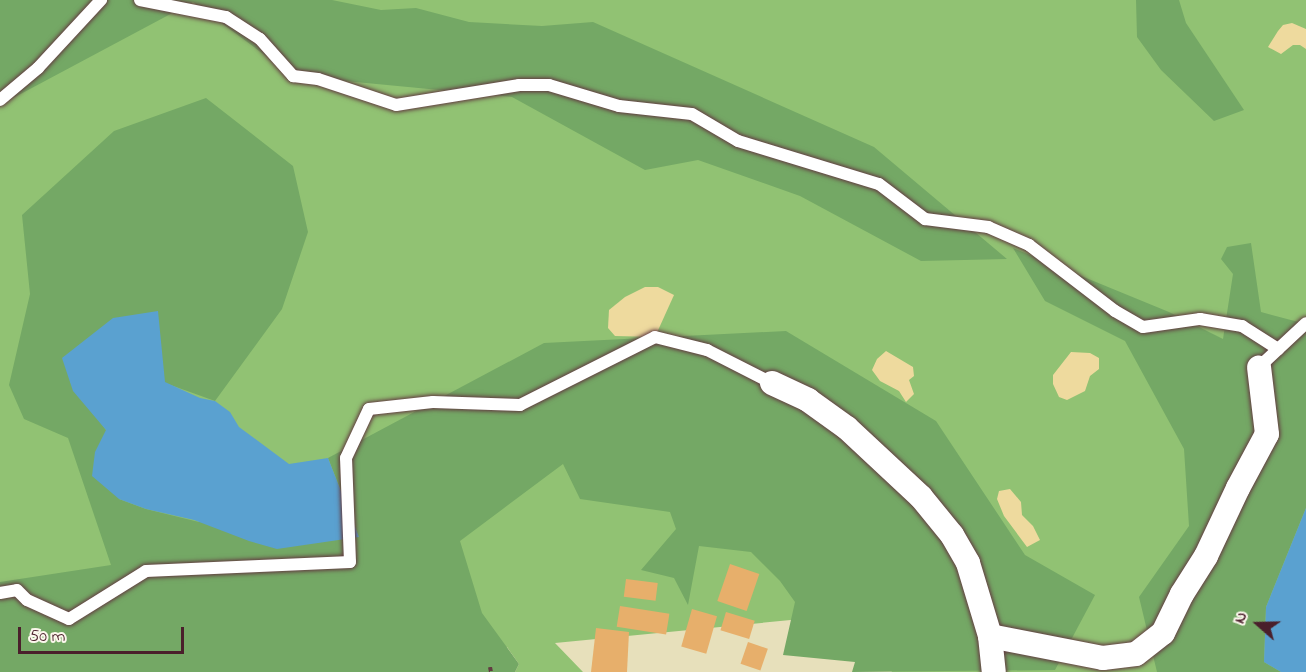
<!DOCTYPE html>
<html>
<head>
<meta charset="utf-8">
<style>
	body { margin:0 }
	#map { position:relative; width:1306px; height:672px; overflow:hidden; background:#e7e0bb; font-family:"Indie Flower",sans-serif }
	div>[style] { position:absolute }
	.green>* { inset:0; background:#91c273 }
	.forest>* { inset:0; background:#74a865 }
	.sand>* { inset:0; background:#eeda9e }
	.water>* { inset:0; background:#5aa1d0 }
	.building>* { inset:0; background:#e7af6b; transform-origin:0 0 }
	.path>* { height:4px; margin-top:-2px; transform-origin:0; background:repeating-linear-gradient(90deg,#623c41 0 4.5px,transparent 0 9px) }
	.roads { filter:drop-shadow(0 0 2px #623c41) drop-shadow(0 0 2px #623c41) }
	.service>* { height:12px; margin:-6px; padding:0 6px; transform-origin:6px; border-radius:6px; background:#fff }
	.minor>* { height:24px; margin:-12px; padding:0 12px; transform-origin:12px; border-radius:12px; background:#fff }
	span { translate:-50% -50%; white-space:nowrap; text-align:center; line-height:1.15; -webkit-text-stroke:4.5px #fbf7ec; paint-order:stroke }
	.north { position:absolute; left:1228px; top:594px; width:60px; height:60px; -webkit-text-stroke:4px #fbf7ec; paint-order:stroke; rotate:290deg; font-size:16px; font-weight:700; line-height:24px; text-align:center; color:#4a1f2b }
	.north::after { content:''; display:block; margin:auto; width:21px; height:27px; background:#4a1f2b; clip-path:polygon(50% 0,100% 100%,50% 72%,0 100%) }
	.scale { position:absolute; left:18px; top:627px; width:166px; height:27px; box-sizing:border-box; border:3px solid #4a1f2b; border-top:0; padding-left:8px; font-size:18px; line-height:21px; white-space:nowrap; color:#4a1f2b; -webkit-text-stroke:4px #fbf7ec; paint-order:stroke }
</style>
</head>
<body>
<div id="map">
	<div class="green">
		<i style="clip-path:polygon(0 0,1306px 0,1306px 672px,892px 672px,863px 613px,555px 643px,583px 672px,515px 672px,519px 664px,507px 647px,323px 665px,0 649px)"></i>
	</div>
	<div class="forest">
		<i style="clip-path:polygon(0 0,332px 0,381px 10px,416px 8px,469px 22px,542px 26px,593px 22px,874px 147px,1007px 259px,921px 261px,800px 196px,698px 160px,645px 170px,512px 97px,293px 76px,193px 2px,0 105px)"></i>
		<i style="clip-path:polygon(1136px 0,1179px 0,1186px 23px,1244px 110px,1214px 121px,1161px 70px,1137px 37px)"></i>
		<i style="clip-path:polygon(206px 98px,293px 166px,308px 232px,282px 309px,215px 401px,165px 383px,70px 382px,106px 430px,119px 499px,146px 509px,199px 522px,357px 532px,328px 458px,544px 343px,786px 331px,936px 421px,1025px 555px,1095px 595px,1055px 670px,852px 672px,855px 662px,783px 655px,795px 602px,780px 581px,751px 552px,699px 546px,688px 605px,674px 578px,641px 570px,676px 529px,670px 512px,580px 499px,563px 464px,460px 541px,482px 613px,519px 664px,515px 672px,0 672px,0 582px,111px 565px,68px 438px,24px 419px,9px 385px,30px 294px,22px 215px,114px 131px)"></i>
		<i style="clip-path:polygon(1251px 243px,1261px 312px,1306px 324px,1306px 508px,1266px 607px,1264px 662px,1281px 672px,1157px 672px,1139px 597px,1189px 526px,1184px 449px,1125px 341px,1045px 301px,1013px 248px,1169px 312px,1223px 339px,1233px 274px,1221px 259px,1227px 247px)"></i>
	</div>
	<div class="sand">
		<i style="clip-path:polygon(1292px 23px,1306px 29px,1306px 49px,1300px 45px,1293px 45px,1281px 54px,1268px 47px,1278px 31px,1283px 25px)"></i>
		<i style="clip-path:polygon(645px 287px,658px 287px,674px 295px,655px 337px,615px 336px,608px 328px,609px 310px,625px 297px)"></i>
		<i style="clip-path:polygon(886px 351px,913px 367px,914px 376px,909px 380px,914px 394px,906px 402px,899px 391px,880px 381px,872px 370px,877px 359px)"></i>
		<i style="clip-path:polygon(1071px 352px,1090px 353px,1099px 358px,1099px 369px,1090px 376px,1085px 391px,1067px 400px,1059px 397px,1053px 384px,1053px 375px)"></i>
		<i style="clip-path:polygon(1010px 489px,1021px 502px,1022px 515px,1033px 526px,1040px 540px,1027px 547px,1004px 516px,997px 499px,999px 491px)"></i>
	</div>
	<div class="water">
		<i style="clip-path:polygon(158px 311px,165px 382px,200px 398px,215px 401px,230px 412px,239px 427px,289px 464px,328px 458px,359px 537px,277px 549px,249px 541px,194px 520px,146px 509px,119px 499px,92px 476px,95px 452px,106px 430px,73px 391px,62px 358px,113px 318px)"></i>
		<i style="clip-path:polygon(1306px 508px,1306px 672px,1281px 672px,1264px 662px,1266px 607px)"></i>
	</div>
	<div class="building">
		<i style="left:730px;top:564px;width:31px;height:39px;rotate:19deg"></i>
		<i style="left:626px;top:579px;width:32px;height:18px;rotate:7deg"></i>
		<i style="left:620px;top:606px;width:50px;height:21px;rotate:9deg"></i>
		<i style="left:692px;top:609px;width:26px;height:39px;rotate:16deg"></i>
		<i style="left:726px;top:612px;width:30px;height:19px;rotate:17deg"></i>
		<i style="clip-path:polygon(596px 628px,629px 632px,627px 672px,591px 672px)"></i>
		<i style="left:748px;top:642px;width:21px;height:23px;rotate:19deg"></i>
	</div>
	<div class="path">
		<i style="left:490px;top:667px;width:5px;rotate:79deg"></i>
	</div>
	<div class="roads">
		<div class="service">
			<i style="left:140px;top:0;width:88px;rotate:11.2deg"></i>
			<i style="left:226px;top:17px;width:40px;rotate:32.9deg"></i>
			<i style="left:260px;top:39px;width:50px;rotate:48.3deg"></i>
			<i style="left:293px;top:76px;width:25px;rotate:7deg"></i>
			<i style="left:318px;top:79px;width:82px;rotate:18.4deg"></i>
			<i style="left:396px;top:105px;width:125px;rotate:-9.2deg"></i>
			<i style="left:519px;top:85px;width:30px"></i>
			<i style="left:549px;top:85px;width:73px;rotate:16.7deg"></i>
			<i style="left:619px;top:106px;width:73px;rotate:6.3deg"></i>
			<i style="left:692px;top:114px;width:53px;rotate:30.4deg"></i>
			<i style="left:738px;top:141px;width:147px;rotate:17deg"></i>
			<i style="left:879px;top:184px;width:58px;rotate:37.3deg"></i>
			<i style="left:925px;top:219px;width:64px;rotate:7.2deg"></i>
			<i style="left:988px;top:227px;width:45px;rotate:23.7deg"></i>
			<i style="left:1029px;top:245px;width:108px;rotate:37.5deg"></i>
			<i style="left:1115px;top:311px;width:32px;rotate:30deg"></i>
			<i style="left:1143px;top:327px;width:58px;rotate:-8deg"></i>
			<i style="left:1200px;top:319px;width:43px;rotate:9.5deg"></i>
			<i style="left:1242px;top:326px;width:43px;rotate:32.6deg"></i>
			<i style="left:0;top:100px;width:50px;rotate:-40.1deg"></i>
			<i style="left:38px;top:68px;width:93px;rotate:-47.2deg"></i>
			<i style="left:1259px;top:367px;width:64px;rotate:-43.1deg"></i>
			<i style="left:0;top:593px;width:17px;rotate:-10deg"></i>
			<i style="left:17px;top:590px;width:14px;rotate:45deg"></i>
			<i style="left:27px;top:600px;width:46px;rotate:24.3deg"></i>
			<i style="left:69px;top:619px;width:91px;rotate:-31.9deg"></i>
			<i style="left:146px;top:571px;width:204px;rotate:-2.5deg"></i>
			<i style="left:350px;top:562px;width:104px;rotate:-92.2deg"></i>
			<i style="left:346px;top:458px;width:54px;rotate:-64.9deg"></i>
			<i style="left:369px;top:409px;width:64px;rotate:-6.2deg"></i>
			<i style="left:433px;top:402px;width:87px;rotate:2deg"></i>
			<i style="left:520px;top:405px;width:151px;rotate:-26.7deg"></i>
			<i style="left:655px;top:337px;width:54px;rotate:14deg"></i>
			<i style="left:707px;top:350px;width:73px;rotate:26.9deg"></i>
		</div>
		<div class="minor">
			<i style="left:772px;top:383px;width:40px;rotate:25deg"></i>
			<i style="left:808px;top:400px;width:48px;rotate:35.7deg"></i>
			<i style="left:847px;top:428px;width:101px;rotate:43deg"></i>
			<i style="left:921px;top:497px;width:49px;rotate:50.8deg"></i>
			<i style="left:952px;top:535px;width:32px;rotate:60deg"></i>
			<i style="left:968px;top:563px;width:76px;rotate:73.2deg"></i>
			<i style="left:990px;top:636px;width:36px;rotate:84deg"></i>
			<i style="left:990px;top:636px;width:115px;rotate:11deg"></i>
			<i style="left:1103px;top:658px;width:33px;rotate:-7deg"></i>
			<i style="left:1136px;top:654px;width:34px;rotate:-38deg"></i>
			<i style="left:1163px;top:633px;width:43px;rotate:-64deg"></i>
			<i style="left:1182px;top:594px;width:45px;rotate:-57.7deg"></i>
			<i style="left:1206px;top:556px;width:75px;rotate:-64.8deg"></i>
			<i style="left:1238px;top:488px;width:61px;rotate:-61.8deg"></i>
			<i style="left:1267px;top:434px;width:67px;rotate:-96.8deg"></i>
		</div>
	</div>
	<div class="north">N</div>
	<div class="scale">50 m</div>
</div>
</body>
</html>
